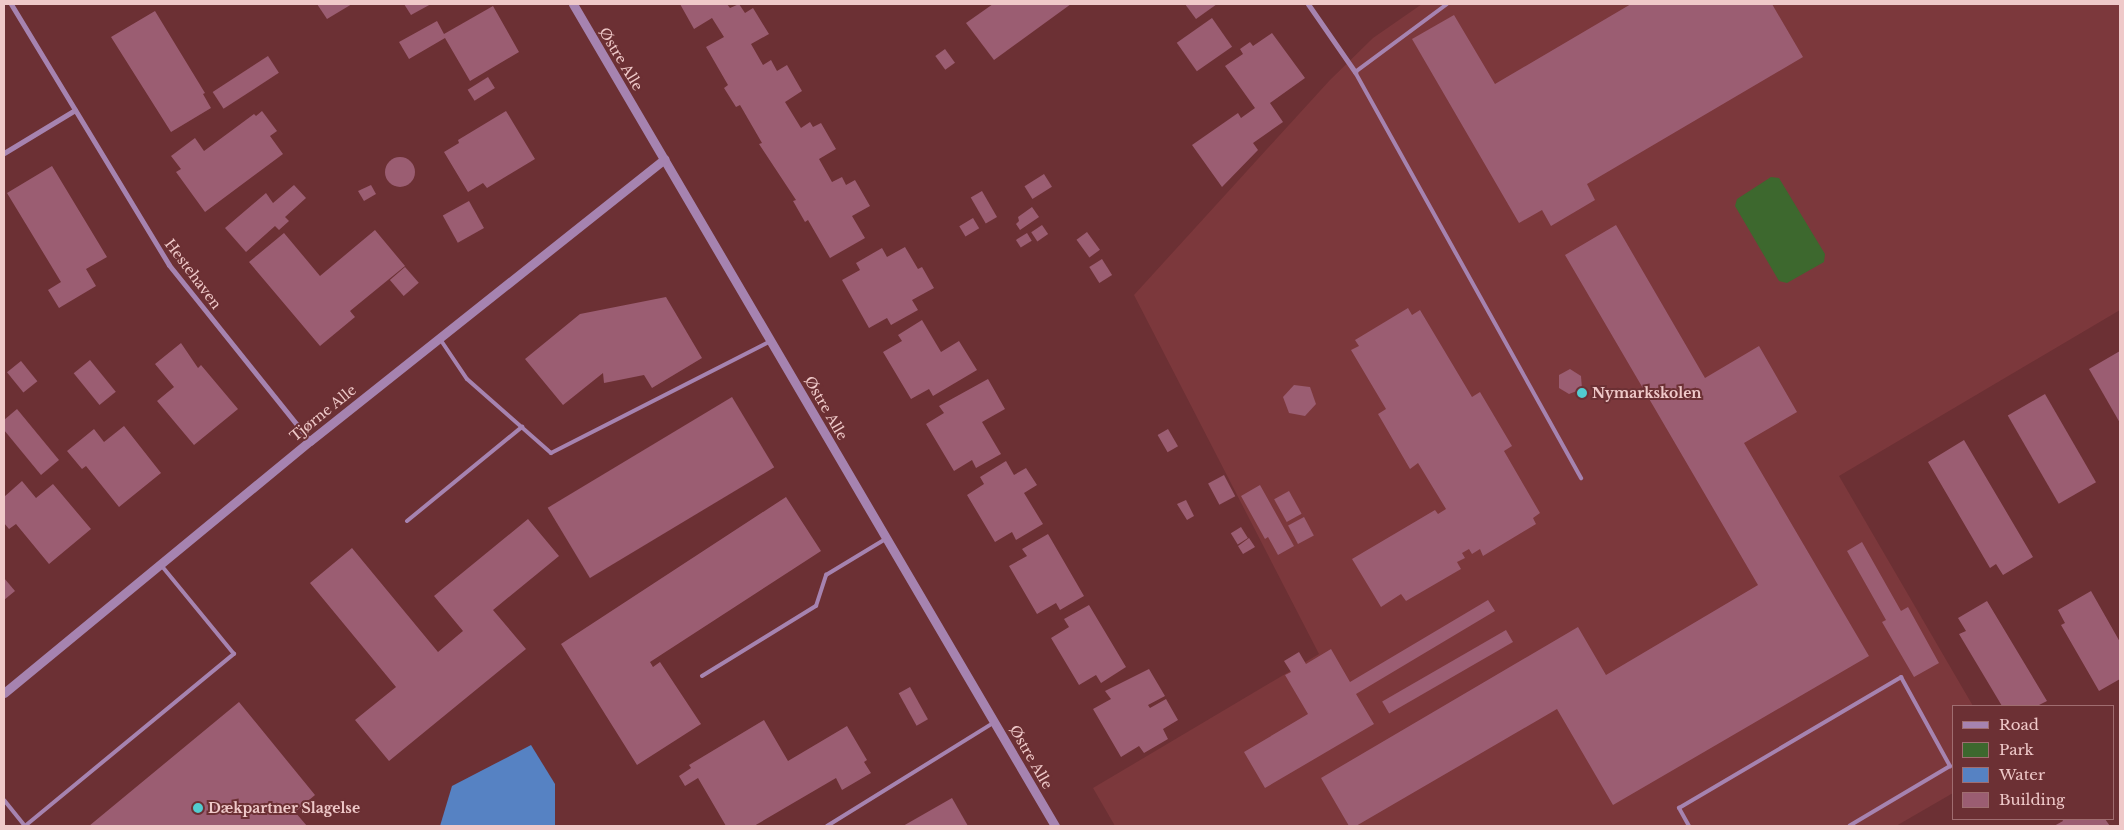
<!DOCTYPE html>
<html>
<head>
<meta charset="utf-8">
<style>
	body { margin:0 }
	#map { position:relative; width:2124px; height:830px; overflow:hidden; background:#6c3034; font-family:"Libre Baskerville",serif }
	div>[style] { position:absolute }
	.built>* { inset:0; background:#7c383c }
	.green>* { inset:0; background:#3d682e }
	.water>* { inset:0; background:#5682c3 }
	.building>* { inset:0; background:#9b5d72; transform-origin:0 0 }
	.round { border-radius:50% }
	.service>* { height:4px; margin:-2px; padding:0 2px; transform-origin:2px; border-radius:2px; background:#a683b0 }
	.minor>* { height:5px; margin:-2.5px; padding:0 2.5px; transform-origin:2.5px; border-radius:2.5px; background:#a683b0 }
	.tertiary>* { height:9px; margin:-4.5px; padding:0 4.5px; transform-origin:4.5px; border-radius:4.5px; background:#a683b0 }
	.dots>* { width:14px; height:14px; translate:-50% -50%; box-sizing:border-box; border:2px solid #6c3034; border-radius:50% }
	span { translate:-50% -50%; white-space:nowrap; text-align:center; line-height:1.15; -webkit-text-stroke:4px #6c3034; paint-order:stroke }
	.street-label { font-size:14px; color:#efc9c9 }
	.poi-label { font-size:14px; color:#efc9c9; font-weight:700 }
	.left { translate:0 -50%; text-align:left }
	.frame { position:absolute; inset:0; border:5px solid #efc9c9; pointer-events:none }
	.legend { position:absolute; left:1952px; top:705px; width:162px; height:115px; box-sizing:border-box; background:#6c3034; border:1px solid #a06d70; margin:0; padding:6px 9px; list-style:none; font-size:15px; color:#efc9c9 }
	.legend li { display:flex; align-items:center; gap:10px; height:25px }
	.legend b { width:25px; border:1px solid #a06d70 }
</style>
</head>
<body>
<div id="map">
	<div class="built">
		<i style="clip-path:polygon(1422px 4px,2120px 4px,2120px 310px,1839px 476px,1973px 706px,1953px 706px,1953px 793px,1896px 826px,1115px 826px,1093px 788px,1319px 654px,1134px 295px,1330px 80px,1373px 38px)"></i>
	</div>
	<div class="green">
		<i style="clip-path:polygon(1771px 177px,1779px 178px,1825px 254px,1824px 262px,1787px 283px,1779px 281px,1735px 206px,1737px 199px)"></i>
	</div>
	<div class="water">
		<i style="clip-path:polygon(531px 745px,555px 784px,555px 826px,440px 826px,452px 786px)"></i>
	</div>
	<div class="building">
		<i style="clip-path:polygon(317px 4px,352px 4px,327px 19px)"></i>
		<i style="clip-path:polygon(404px 4px,431px 4px,411px 15px)"></i>
		<i style="clip-path:polygon(680px 4px,727px 4px,730px 8px,739px 4px,745px 13px,753px 8px,769px 34px,751px 44px,763px 65px,771px 60px,777px 71px,787px 65px,802px 91px,785px 102px,801px 128px,810px 122px,813px 127px,821px 123px,836px 149px,819px 159px,832px 182px,842px 177px,846px 185px,855px 180px,870px 206px,852px 216px,865px 238px,830px 258px,808px 220px,805px 222px,793px 201px,796px 200px,759px 144px,762px 143px,740px 105px,736px 107px,724px 88px,728px 85px,706px 47px,724px 37px,712px 18px,694px 29px)"></i>
		<i style="clip-path:polygon(993px 4px,1071px 4px,994px 60px,966px 23px)"></i>
		<i style="clip-path:polygon(1185px 4px,1217px 4px,1196px 19px)"></i>
		<i style="clip-path:polygon(1631px 4px,1772px 4px,1803px 57px,1587px 184px,1595px 200px,1551px 226px,1542px 210px,1519px 223px,1412px 39px,1454px 15px,1495px 84px)"></i>
		<i style="clip-path:polygon(493px 6px,519px 52px,470px 81px,445px 38px,409px 59px,399px 42px,437px 21px,444px 34px)"></i>
		<i style="clip-path:polygon(155px 11px,205px 93px,203px 94px,211px 108px,171px 132px,111px 37px)"></i>
		<i style="left:1212px;top:18px;width:35px;height:43px;rotate:55deg"></i>
		<i style="clip-path:polygon(1272px 33px,1305px 78px,1270px 103px,1283px 122px,1253px 143px,1258px 150px,1222px 187px,1192px 145px,1238px 113px,1241px 118px,1255px 108px,1225px 66px,1243px 54px,1240px 49px,1250px 42px,1253px 46px)"></i>
		<i style="left:945px;top:49px;width:17px;height:12px;rotate:54deg"></i>
		<i style="left:268px;top:56px;width:20px;height:66px;rotate:57deg"></i>
		<i style="left:488px;top:77px;width:13px;height:24px;rotate:58deg"></i>
		<i style="clip-path:polygon(262px 111px,277px 131px,270px 136px,283px 154px,205px 212px,176px 172px,181px 169px,171px 156px,195px 138px,204px 151px,254px 114px,256px 116px)"></i>
		<i style="clip-path:polygon(506px 111px,535px 159px,487px 188px,483px 183px,468px 192px,444px 152px,459px 143px,458px 140px)"></i>
		<i class="round" style="left:385px;top:157px;width:30px;height:30px"></i>
		<i style="clip-path:polygon(52px 166px,107px 257px,86px 269px,96px 286px,59px 308px,48px 290px,61px 282px,7px 193px)"></i>
		<i style="left:1044px;top:174px;width:15px;height:23px;rotate:58deg"></i>
		<i style="clip-path:polygon(294px 185px,306px 198px,285px 217px,289px 221px,279px 230px,275px 226px,246px 252px,225px 228px,266px 193px,273px 203px)"></i>
		<i style="clip-path:polygon(371px 185px,376px 194px,364px 201px,358px 191px)"></i>
		<i style="left:982px;top:191px;width:30px;height:13px;rotate:60deg"></i>
		<i style="left:469px;top:201px;width:31px;height:30px;rotate:61deg"></i>
		<i style="clip-path:polygon(1032px 207px,1039px 217px,1020px 230px,1016px 224px,1019px 221px,1018px 217px)"></i>
		<i style="left:973px;top:218px;width:12px;height:16px;rotate:59deg"></i>
		<i style="left:1042px;top:225px;width:11px;height:13px;rotate:56deg"></i>
		<i style="clip-path:polygon(1616px 225px,1705px 378px,1759px 346px,1797px 412px,1744px 443px,1869px 656px,1613px 805px,1557px 709px,1356px 826px,1349px 826px,1321px 778px,1578px 627px,1606px 675px,1758px 585px,1565px 255px)"></i>
		<i style="clip-path:polygon(375px 230px,405px 266px,350px 311px,355px 317px,320px 346px,249px 262px,284px 233px,320px 276px)"></i>
		<i style="left:1087px;top:232px;width:22px;height:13px;rotate:54deg"></i>
		<i style="left:1027px;top:233px;width:9px;height:13px;rotate:58deg"></i>
		<i style="clip-path:polygon(905px 247px,918px 269px,922px 267px,934px 288px,912px 300px,918px 310px,891px 325px,887px 318px,869px 328px,842px 280px,860px 270px,856px 263px,882px 248px,887px 257px)"></i>
		<i style="left:1102px;top:259px;width:19px;height:15px;rotate:58deg"></i>
		<i style="left:405px;top:267px;width:21px;height:20px;rotate:49deg"></i>
		<i style="clip-path:polygon(666px 297px,702px 358px,652px 388px,644px 375px,604px 383px,603px 373px,563px 405px,525px 359px,580px 314px)"></i>
		<i style="clip-path:polygon(1408px 308px,1412px 315px,1420px 310px,1472px 397px,1480px 392px,1512px 446px,1504px 451px,1540px 513px,1533px 518px,1536px 524px,1483px 556px,1480px 549px,1472px 554px,1469px 549px,1462px 553px,1465px 558px,1457px 562px,1461px 569px,1406px 601px,1401px 594px,1381px 607px,1352px 559px,1435px 510px,1438px 514px,1446px 509px,1418px 463px,1410px 469px,1378px 414px,1386px 409px,1351px 350px,1359px 346px,1355px 340px)"></i>
		<i style="clip-path:polygon(922px 320px,941px 352px,959px 341px,977px 370px,933px 396px,929px 389px,911px 399px,883px 352px,902px 341px,898px 335px)"></i>
		<i style="clip-path:polygon(181px 343px,198px 368px,201px 365px,238px 409px,194px 445px,157px 401px,174px 387px,155px 364px)"></i>
		<i style="clip-path:polygon(2120px 351px,2120px 423px,2089px 369px)"></i>
		<i style="left:90px;top:360px;width:41px;height:21px;rotate:51deg"></i>
		<i style="left:21px;top:361px;width:26px;height:18px;rotate:51deg"></i>
		<i style="clip-path:polygon(1570px 369px,1581px 376px,1582px 389px,1569px 394px,1559px 388px,1559px 375px)"></i>
		<i style="clip-path:polygon(988px 379px,1005px 409px,982px 422px,1001px 454px,976px 468px,972px 460px,954px 471px,926px 424px,944px 413px,939px 406px)"></i>
		<i style="clip-path:polygon(1294px 385px,1310px 387px,1316px 404px,1305px 416px,1289px 413px,1283px 397px)"></i>
		<i style="left:2045px;top:394px;width:102px;height:43px;rotate:60deg"></i>
		<i style="left:732px;top:397px;width:82px;height:215px;rotate:59deg"></i>
		<i style="clip-path:polygon(17px 409px,59px 460px,41px 475px,4px 430px,4px 420px)"></i>
		<i style="clip-path:polygon(124px 426px,161px 473px,119px 507px,86px 466px,82px 469px,67px 451px,94px 429px,104px 442px)"></i>
		<i style="left:1168px;top:429px;width:20px;height:12px;rotate:60deg"></i>
		<i style="clip-path:polygon(1964px 440px,2033px 557px,2003px 575px,1996px 564px,1990px 568px,1928px 462px)"></i>
		<i style="clip-path:polygon(1006px 461px,1014px 475px,1026px 468px,1037px 485px,1024px 493px,1043px 524px,1016px 540px,1012px 532px,995px 542px,967px 495px,984px 484px,980px 477px)"></i>
		<i style="left:1224px;top:475px;width:24px;height:18px;rotate:62deg"></i>
		<i style="clip-path:polygon(22px 481px,36px 498px,53px 484px,91px 529px,49px 564px,16px 524px,9px 529px,4px 523px,4px 497px)"></i>
		<i style="clip-path:polygon(1260px 485px,1294px 546px,1278px 555px,1268px 537px,1265px 539px,1241px 496px)"></i>
		<i style="left:1289px;top:491px;width:26px;height:17px;rotate:61deg"></i>
		<i style="clip-path:polygon(786px 497px,821px 551px,650px 662px,653px 667px,660px 662px,701px 724px,637px 765px,561px 644px)"></i>
		<i style="clip-path:polygon(1186px 500px,1194px 516px,1187px 520px,1177px 504px)"></i>
		<i style="left:1304px;top:517px;width:21px;height:18px;rotate:62deg"></i>
		<i style="clip-path:polygon(528px 519px,559px 556px,493px 610px,526px 649px,389px 761px,355px 720px,396px 687px,310px 583px,352px 548px,438px 652px,463px 631px,434px 596px)"></i>
		<i style="left:1241px;top:527px;width:13px;height:12px;rotate:58deg"></i>
		<i style="clip-path:polygon(1048px 534px,1084px 596px,1060px 610px,1056px 603px,1037px 614px,1009px 566px,1027px 556px,1022px 549px)"></i>
		<i style="clip-path:polygon(1249px 538px,1255px 547px,1243px 554px,1238px 546px)"></i>
		<i style="clip-path:polygon(1862px 542px,1901px 611px,1908px 607px,1939px 663px,1914px 677px,1882px 622px,1886px 620px,1847px 551px)"></i>
		<i style="clip-path:polygon(4px 578px,15px 591px,4px 600px)"></i>
		<i style="clip-path:polygon(2091px 591px,2120px 642px,2120px 679px,2099px 691px,2061px 625px,2065px 623px,2058px 610px)"></i>
		<i style="clip-path:polygon(1488px 600px,1495px 611px,1356px 694px,1374px 724px,1265px 788px,1244px 752px,1308px 714px,1285px 675px,1291px 672px,1284px 661px,1299px 652px,1306px 664px,1331px 649px,1350px 682px)"></i>
		<i style="clip-path:polygon(1987px 601px,2047px 701px,2037px 706px,2002px 706px,1959px 634px,1966px 631px,1958px 618px)"></i>
		<i style="clip-path:polygon(1089px 605px,1126px 667px,1101px 683px,1096px 675px,1079px 685px,1051px 638px,1069px 627px,1064px 619px)"></i>
		<i style="left:1506px;top:630px;width:14px;height:143px;rotate:60deg"></i>
		<i style="clip-path:polygon(1149px 669px,1165px 696px,1148px 705px,1150px 708px,1166px 699px,1178px 720px,1163px 729px,1168px 739px,1144px 753px,1139px 746px,1121px 757px,1093px 709px,1111px 699px,1105px 691px)"></i>
		<i style="left:910px;top:687px;width:37px;height:13px;rotate:61deg"></i>
		<i style="clip-path:polygon(239px 702px,315px 795px,295px 812px,307px 826px,89px 826px)"></i>
		<i style="clip-path:polygon(764px 720px,788px 761px,847px 726px,867px 760px,864px 762px,871px 773px,842px 790px,836px 778px,754px 826px,726px 826px,698px 778px,685px 786px,679px 776px,691px 768px,689px 765px)"></i>
		<i style="clip-path:polygon(952px 798px,968px 826px,903px 826px)"></i>
		<i style="clip-path:polygon(2062px 819px,2105px 819px,2110px 826px,2054px 826px,2063px 821px)"></i>
	</div>
	<div class="service">
		<i style="left:1447px;top:4px;width:114px;rotate:143.5deg"></i>
		<i style="left:1355px;top:72px;width:465px;rotate:60.9deg"></i>
		<i style="left:440px;top:339px;width:48px;rotate:56deg"></i>
		<i style="left:467px;top:379px;width:112px;rotate:41.4deg"></i>
		<i style="left:551px;top:453px;width:245px;rotate:-27deg"></i>
		<i style="left:407px;top:521px;width:149px;rotate:-39.3deg"></i>
		<i style="left:702px;top:676px;width:134px;rotate:-31.6deg"></i>
		<i style="left:816px;top:606px;width:33px;rotate:-72deg"></i>
		<i style="left:826px;top:575px;width:71px;rotate:-31.2deg"></i>
		<i style="left:4px;top:800px;width:33px;rotate:51deg"></i>
		<i style="left:25px;top:826px;width:271px;rotate:-39.5deg"></i>
		<i style="left:234px;top:654px;width:117px;rotate:-129.4deg"></i>
		<i style="left:827px;top:826px;width:198px;rotate:-31.8deg"></i>
		<i style="left:1689px;top:826px;width:21px;rotate:-119deg"></i>
		<i style="left:1679px;top:808px;width:258px;rotate:-30.5deg"></i>
		<i style="left:1901px;top:677px;width:102px;rotate:61.2deg"></i>
		<i style="left:1950px;top:766px;width:117px;rotate:149.3deg"></i>
	</div>
	<div class="minor">
		<i style="left:11px;top:4px;width:305px;rotate:58.8deg"></i>
		<i style="left:169px;top:265px;width:226px;rotate:51.3deg"></i>
		<i style="left:1308px;top:4px;width:83px;rotate:55.3deg"></i>
		<i style="left:4px;top:153px;width:83px;rotate:-31.2deg"></i>
	</div>
	<div class="tertiary">
		<i style="left:573px;top:4px;width:953px;rotate:59.61deg"></i>
		<i style="left:4px;top:693px;width:396px;rotate:-39.5deg"></i>
		<i style="left:310px;top:441px;width:453px;rotate:-38.5deg"></i>
	</div>
	<div class="dots">
		<i style="left:1582px;top:393px;background:#52ccd0"></i>
		<i style="left:198px;top:808px;background:#52ccd0"></i>
	</div>
	<div class="street-label">
		<span style="left:621px;top:59px;rotate:59deg">Østre Alle</span>
		<span style="left:193px;top:274px;rotate:53deg">Hestehaven</span>
		<span style="left:826px;top:408px;rotate:60deg">Østre Alle</span>
		<span style="left:323px;top:413px;rotate:-39deg">Tjørne Alle</span>
		<span style="left:1031px;top:757px;rotate:60deg">Østre Alle</span>
	</div>
	<div class="poi-label">
		<span class="left" style="left:1592px;top:393px">Nymarkskolen</span>
		<span class="left" style="left:208px;top:808px">Dækpartner Slagelse</span>
	</div>
	<div class="frame"></div>
	<ul class="legend">
	<li><b style="height:6px;background:#a683b0"></b>Road</li>
	<li><b style="height:14px;background:#3d682e"></b>Park</li>
	<li><b style="height:14px;background:#5682c3"></b>Water</li>
	<li><b style="height:14px;background:#9b5d72"></b>Building</li>
	</ul>
</div>
</body>
</html>
